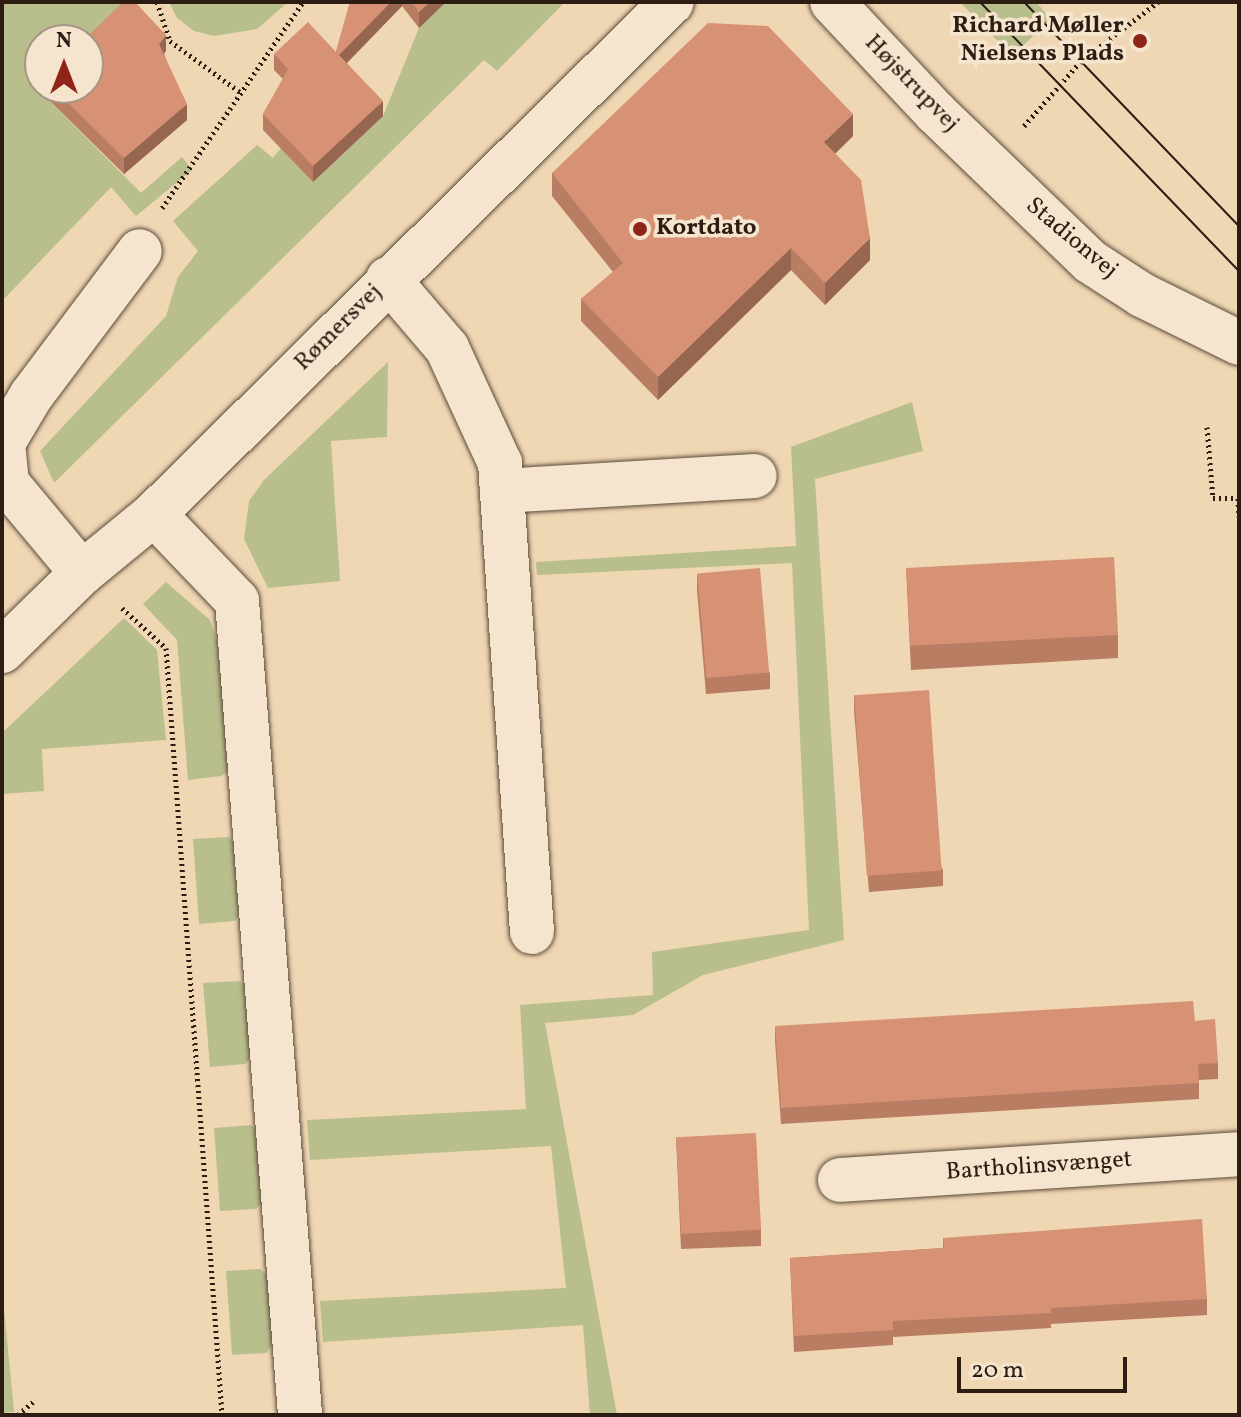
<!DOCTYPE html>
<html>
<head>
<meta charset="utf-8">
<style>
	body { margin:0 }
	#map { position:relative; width:1241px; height:1417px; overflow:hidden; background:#efd7b4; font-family:Vollkorn,serif }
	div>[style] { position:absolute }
	.green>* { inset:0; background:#b9be8d }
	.path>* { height:5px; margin-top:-2.5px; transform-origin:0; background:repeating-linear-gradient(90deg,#2c1c12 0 2px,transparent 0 6px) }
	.roads { filter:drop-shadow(0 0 2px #5d4b3a) drop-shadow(0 0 2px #5d4b3a) }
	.minor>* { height:44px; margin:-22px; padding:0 22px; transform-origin:22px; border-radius:22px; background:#f5e5ce }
	.tram>* { height:2px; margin:-1px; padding:0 1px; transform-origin:1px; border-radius:1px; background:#2c1c12 }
	.wall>* { inset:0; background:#b97d64 }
	.shaded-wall>* { inset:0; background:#966651 }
	.building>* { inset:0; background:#d79174; transform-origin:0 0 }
	.dots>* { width:22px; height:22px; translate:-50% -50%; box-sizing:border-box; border:4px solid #f5e5ce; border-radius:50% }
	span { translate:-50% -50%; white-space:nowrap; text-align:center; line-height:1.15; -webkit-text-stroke:7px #f5e5ce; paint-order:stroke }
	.poi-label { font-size:24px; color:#2c1c12; font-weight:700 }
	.right { translate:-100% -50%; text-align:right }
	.left { translate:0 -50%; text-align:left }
	.street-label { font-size:24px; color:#2c1c12 }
	.frame { position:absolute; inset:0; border:4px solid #2c1c12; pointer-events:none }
	.north { position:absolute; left:24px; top:24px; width:80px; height:80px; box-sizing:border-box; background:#f5e5ce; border:2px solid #a59583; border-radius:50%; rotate:0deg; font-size:22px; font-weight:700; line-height:32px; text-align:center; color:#2c1c12 }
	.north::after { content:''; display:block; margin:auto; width:28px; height:36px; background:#8f2418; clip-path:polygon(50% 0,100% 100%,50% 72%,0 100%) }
	.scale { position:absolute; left:957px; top:1357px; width:170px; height:36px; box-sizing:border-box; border:4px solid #2c1c12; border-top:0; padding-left:10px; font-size:24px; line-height:28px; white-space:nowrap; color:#2c1c12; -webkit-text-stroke:6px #f5e5ce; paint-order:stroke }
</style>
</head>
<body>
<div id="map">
	<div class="green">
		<i style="clip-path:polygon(2px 2px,139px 2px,88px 52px,88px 40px,40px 40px,40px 88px,51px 88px,44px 95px,141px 193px,182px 157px,192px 170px,136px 216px,111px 187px,2px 301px)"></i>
		<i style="clip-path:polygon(169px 2px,288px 2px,257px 29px,214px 36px,194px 31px,177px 18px)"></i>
		<i style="clip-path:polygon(446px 2px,565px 2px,497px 71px,484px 60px,54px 483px,40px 451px,166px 316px,178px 277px,198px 251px,173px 221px,257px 145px,273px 158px,281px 148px,313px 182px,383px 116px,419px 28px)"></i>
		<i style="clip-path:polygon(960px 2px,1036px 2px,1051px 19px,1012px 56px)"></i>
		<i style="clip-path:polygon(388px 362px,387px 437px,331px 441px,340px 581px,268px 588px,244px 539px,249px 501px,264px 480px)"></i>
		<i style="clip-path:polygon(912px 402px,923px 451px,815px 479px,844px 940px,703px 975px,633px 1015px,545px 1023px,617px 1415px,590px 1415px,583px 1325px,323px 1342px,320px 1301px,566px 1288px,551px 1146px,310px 1160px,307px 1120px,526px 1109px,520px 1005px,653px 995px,652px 952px,809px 930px,792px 563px,537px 575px,536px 562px,796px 546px,791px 447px)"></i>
		<i style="clip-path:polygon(166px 582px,210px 620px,217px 641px,230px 770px,221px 776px,188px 780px,177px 640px,143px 604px)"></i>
		<i style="clip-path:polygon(124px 618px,157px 650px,166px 740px,42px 749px,44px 791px,2px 794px,2px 733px)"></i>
		<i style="clip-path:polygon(229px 837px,237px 845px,240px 913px,235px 921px,199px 924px,193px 839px)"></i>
		<i style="clip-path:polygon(240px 981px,246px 988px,252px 1057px,245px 1064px,210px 1067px,203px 983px)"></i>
		<i style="clip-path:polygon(251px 1125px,259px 1132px,264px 1201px,256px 1209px,220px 1211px,214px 1128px)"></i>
		<i style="clip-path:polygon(260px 1269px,268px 1276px,273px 1345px,266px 1353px,232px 1355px,226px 1271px)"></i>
		<i style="clip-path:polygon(2px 1288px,14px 1412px,2px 1413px)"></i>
	</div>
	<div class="path">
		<i style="left:157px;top:2px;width:41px;rotate:71.6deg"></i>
		<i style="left:170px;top:41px;width:87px;rotate:36.1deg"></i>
		<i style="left:1024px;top:126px;width:86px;rotate:-48.8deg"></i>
		<i style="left:1081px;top:61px;width:97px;rotate:-37.5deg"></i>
		<i style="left:162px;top:208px;width:250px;rotate:-55.6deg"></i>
		<i style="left:1207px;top:427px;width:71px;rotate:85.2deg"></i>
		<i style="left:1213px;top:498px;width:25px"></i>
		<i style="left:1238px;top:498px;width:19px;rotate:87deg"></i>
		<i style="left:122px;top:608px;width:59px;rotate:42.3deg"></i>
		<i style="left:166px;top:648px;width:769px;rotate:85.82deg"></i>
		<i style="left:18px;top:1415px;width:21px;rotate:-41deg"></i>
	</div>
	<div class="roads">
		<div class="minor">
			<i style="left:832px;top:2px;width:151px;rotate:46.9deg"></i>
			<i style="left:935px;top:112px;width:216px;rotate:43.9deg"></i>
			<i style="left:1091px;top:262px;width:61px;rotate:32.9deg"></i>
			<i style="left:1142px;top:295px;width:108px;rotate:26.3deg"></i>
			<i style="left:388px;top:279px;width:91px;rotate:49.5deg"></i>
			<i style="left:447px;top:348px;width:127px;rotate:65.3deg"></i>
			<i style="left:500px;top:463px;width:470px;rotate:86.1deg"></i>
			<i style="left:502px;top:491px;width:253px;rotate:-3.4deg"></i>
			<i style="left:154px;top:514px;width:120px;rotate:46.3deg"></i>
			<i style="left:237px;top:601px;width:816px;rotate:85.57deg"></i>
			<i style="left:82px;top:573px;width:117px;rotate:-129.8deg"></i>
			<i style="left:7px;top:483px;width:40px;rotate:-95.7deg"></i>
			<i style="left:3px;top:443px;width:55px;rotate:-59.2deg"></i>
			<i style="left:31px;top:396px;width:181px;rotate:-53.1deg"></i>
			<i style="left:2px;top:651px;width:112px;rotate:-44.3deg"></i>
			<i style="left:82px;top:573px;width:93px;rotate:-39.3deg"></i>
			<i style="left:154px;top:514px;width:728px;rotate:-44.67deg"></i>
			<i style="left:840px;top:1180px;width:400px;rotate:-3.7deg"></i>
		</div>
	</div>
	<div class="tram">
		<i style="left:980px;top:2px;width:373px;rotate:46.1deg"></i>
		<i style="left:1024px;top:2px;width:310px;rotate:46.2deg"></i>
	</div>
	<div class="wall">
		<i style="clip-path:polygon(350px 2px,446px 2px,419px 28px,402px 6px,347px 63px,383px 116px,313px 182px,263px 130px,263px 114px,283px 79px,274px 70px,274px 54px,336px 52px)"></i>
		<i style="clip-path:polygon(166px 51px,164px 53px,187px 120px,124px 174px,44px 95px,44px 88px,88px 88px)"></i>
		<i style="clip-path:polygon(853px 136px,835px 154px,870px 260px,825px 305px,791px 270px,658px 400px,581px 321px,581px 299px,613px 272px,552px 196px,552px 173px)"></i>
		<i style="clip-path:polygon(906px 568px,1118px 635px,1118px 658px,911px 670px)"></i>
		<i style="clip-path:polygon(697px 574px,770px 673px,770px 689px,706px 694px,697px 590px)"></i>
		<i style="clip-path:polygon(854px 695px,943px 870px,943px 886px,869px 892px,854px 711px)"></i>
		<i style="clip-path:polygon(775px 1026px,1218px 1063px,1218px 1079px,1199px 1080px,1199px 1099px,781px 1124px,775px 1041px)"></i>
		<i style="clip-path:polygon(676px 1138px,761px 1230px,761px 1246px,681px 1249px)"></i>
		<i style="clip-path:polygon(943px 1238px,1207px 1299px,1207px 1315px,1051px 1324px,1051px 1328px,893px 1337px,893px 1345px,794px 1352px,790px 1258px,943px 1248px)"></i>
	</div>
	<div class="shaded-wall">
		<i style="clip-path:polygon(391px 2px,402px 2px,402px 6px,339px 71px,339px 55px)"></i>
		<i style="clip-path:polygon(430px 2px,446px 2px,419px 28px,419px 12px)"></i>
		<i style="clip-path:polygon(166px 35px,166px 51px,159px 59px,159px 44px)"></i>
		<i style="clip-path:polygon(383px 101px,383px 116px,313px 182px,313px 166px)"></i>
		<i style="clip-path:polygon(187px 104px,187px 120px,124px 174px,124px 158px)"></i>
		<i style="clip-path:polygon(853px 114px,853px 136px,824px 164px,824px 142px)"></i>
		<i style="clip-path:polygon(870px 238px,870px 260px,825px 305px,825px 283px)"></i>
		<i style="clip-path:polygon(791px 248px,791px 270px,658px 400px,658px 377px)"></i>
	</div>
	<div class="building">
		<i style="clip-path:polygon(123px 2px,135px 2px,166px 35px,159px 44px,187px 104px,124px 158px,53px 88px,88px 88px,88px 40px,84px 40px)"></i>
		<i style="clip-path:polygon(350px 2px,391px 2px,339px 55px,383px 101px,313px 166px,263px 114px,288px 69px,274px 54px,308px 22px,336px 52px)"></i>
		<i style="clip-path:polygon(412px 2px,430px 2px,419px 12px)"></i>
		<i style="clip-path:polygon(708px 23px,768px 26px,853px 114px,824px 142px,861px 180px,870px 238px,825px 283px,791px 248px,658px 377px,581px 299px,623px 263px,552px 173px)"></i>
		<i style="left:1114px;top:557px;width:78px;height:208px;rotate:87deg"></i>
		<i style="left:760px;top:568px;width:105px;height:63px;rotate:85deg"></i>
		<i style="left:929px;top:690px;width:181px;height:75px;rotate:86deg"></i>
		<i style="clip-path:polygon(1193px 1001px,1195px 1021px,1215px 1019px,1218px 1063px,1198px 1064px,1199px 1083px,781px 1108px,775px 1026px)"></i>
		<i style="left:756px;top:1133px;width:97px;height:80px;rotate:87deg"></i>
		<i style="clip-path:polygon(1202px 1219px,1207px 1299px,1051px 1308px,1051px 1313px,893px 1321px,893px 1330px,794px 1336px,790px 1258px,944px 1248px,943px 1238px)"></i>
	</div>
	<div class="dots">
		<i style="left:1140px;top:41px;background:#8f2418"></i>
		<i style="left:640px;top:229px;background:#8f2418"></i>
	</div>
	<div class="poi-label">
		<span class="right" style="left:1124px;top:41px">Richard Møller<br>Nielsens Plads</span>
		<span class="left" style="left:656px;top:229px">Kortdato</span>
	</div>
	<div class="street-label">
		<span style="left:911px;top:84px;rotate:46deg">Højstrupvej</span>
		<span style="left:1071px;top:239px;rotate:40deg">Stadionvej</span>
		<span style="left:339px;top:328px;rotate:-45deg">Rømersvej</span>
		<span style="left:1039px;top:1167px;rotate:-4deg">Bartholinsvænget</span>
	</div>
	<div class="frame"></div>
	<div class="north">N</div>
	<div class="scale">20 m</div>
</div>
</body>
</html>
